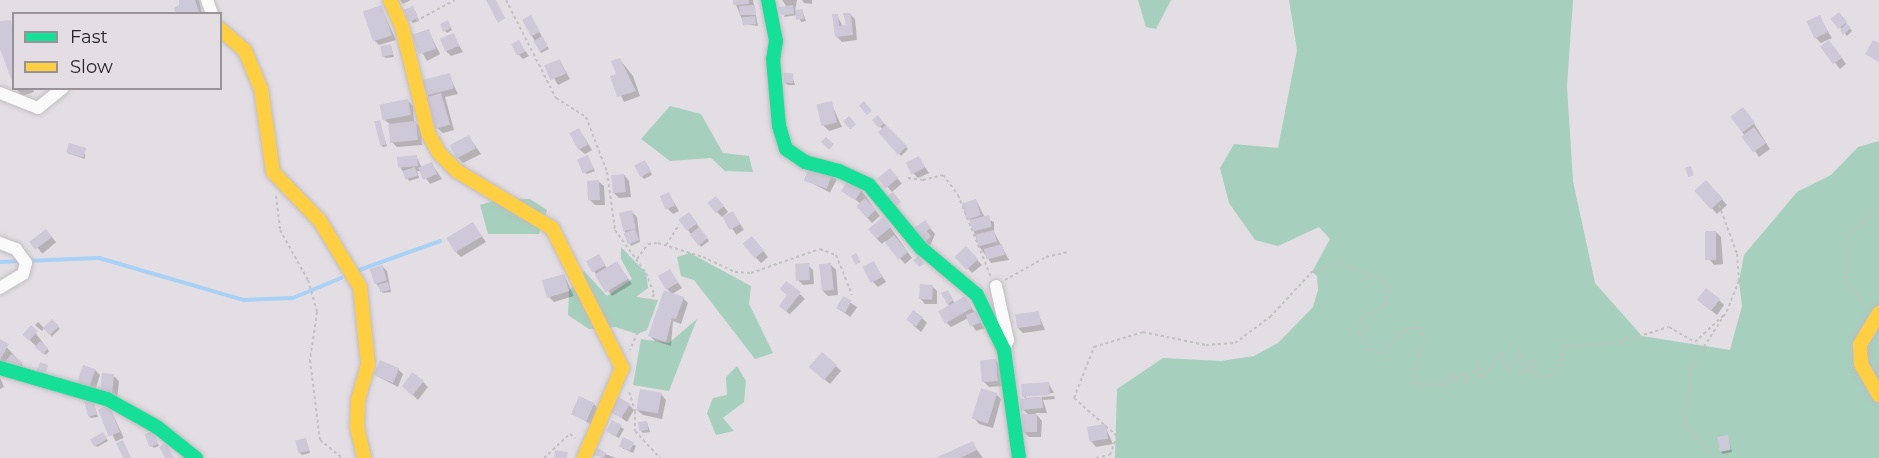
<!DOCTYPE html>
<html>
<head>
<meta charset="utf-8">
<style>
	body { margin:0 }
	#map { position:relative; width:1879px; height:458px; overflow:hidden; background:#e3dee3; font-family:Montserrat,sans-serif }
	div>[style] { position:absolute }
	.forest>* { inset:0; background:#a6cfbd }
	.shadow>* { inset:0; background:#0003; transform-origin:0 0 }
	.stream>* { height:4px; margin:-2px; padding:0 2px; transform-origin:2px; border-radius:2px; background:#a8d1f5 }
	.building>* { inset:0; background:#cec9d8; transform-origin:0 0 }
	.path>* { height:2px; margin-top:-1px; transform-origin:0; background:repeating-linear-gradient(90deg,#c2c1c2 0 3px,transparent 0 6px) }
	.roads { filter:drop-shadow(0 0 2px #c0bcc0) drop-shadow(0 0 2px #c0bcc0) }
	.street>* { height:12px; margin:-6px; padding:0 6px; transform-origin:6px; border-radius:6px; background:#fbfafb }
	.fast>* { height:14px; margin:-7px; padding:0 7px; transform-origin:7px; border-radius:7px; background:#16e098 }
	.slow>* { height:14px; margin:-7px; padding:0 7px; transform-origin:7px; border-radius:7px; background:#ffcf43 }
	span { translate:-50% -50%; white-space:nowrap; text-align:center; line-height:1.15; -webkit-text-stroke:5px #e4dde4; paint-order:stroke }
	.legend { position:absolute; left:12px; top:12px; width:210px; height:78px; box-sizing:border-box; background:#e4dde4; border:2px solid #989398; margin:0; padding:8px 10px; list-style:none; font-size:18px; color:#252325 }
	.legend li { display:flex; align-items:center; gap:12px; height:30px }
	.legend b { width:30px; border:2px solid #989398 }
</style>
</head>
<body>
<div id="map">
	<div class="forest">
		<i style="clip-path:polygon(1138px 0,1171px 0,1156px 29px,1146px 27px)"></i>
		<i style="clip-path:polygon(1289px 0,1573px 0,1567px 86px,1573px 181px,1595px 283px,1642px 336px,1730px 350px,1742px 306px,1739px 281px,1744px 255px,1797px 192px,1831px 175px,1858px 147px,1879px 141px,1879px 458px,1115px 458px,1117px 389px,1163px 358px,1221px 361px,1254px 356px,1278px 343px,1313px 307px,1318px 290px,1317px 276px,1312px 272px,1330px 239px,1319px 227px,1278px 246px,1255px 240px,1229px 203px,1220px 168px,1234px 144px,1278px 148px,1297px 50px)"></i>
		<i style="clip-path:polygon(670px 106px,701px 114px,723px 153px,749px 156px,753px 172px,725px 171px,711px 158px,670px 161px,641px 139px)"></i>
		<i style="clip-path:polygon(501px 199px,530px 199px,547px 210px,539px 234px,488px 234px,480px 205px)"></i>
		<i style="clip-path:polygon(621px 247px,646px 273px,648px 288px,636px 297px,658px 300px,647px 330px,637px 334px,615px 327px,589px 329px,568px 315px,569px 291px,584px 271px,607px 296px,632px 279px,621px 259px)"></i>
		<i style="clip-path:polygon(690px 253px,751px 286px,749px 304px,773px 353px,755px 359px,694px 280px,681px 276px,677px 257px)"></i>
		<i style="clip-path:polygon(697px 319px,669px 391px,633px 385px,641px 339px,669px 343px)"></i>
		<i style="clip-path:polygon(737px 366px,746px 381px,744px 402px,723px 418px,734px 431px,716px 435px,707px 413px,713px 398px,727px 395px,726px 377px)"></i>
	</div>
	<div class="shadow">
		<i style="clip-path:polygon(180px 0,199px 0,202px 14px,178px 14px)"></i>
		<i style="clip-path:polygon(400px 0,411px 0,403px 4px)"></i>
		<i style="clip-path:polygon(734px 0,753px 0,758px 26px,744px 24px)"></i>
		<i style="clip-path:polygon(782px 0,797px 0,795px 11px,802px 10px,806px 21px,801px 22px,798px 15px,784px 17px,787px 7px)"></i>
		<i style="clip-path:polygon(802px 0,812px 0,812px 4px,804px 3px)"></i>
		<i style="clip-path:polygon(381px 7px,396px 40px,379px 45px,374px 40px)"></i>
		<i style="clip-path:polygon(415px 10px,419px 21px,413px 23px,411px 21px)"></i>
		<i style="clip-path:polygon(850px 14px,855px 19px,857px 40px,842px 42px,836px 36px,837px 15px,843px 27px,848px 27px)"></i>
		<i style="clip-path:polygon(531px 17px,549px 49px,541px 53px,532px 36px)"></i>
		<i style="clip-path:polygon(1819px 17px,1832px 38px,1821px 43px,1816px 38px)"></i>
		<i style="clip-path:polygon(1841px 17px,1852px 31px,1847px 36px,1833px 19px)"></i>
		<i style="clip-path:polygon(448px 22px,452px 30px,447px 33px,445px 31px)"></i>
		<i style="left:428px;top:31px;width:26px;height:15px;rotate:62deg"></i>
		<i style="clip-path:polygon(453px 35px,463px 52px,451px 56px,446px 51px)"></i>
		<i style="clip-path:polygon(518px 41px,529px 56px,523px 59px,518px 54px)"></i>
		<i style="clip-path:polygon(391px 46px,394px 57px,386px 58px,383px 56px)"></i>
		<i style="clip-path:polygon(1822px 46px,1834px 47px,1846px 64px,1840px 69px)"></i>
		<i style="clip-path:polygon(620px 60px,633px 76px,640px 96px,624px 102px,612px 77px,618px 75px)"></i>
		<i style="clip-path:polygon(560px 61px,570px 79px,558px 85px,547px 66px)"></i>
		<i style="clip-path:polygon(449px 75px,458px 94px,445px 97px,454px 130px,443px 133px,437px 128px,424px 82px)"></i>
		<i style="clip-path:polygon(792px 75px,795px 85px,788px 85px,785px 83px)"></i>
		<i style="clip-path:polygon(16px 88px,33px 88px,34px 92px,22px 96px)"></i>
		<i style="clip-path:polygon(408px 101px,413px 106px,414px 121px,421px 128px,422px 145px,397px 147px,391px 141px,390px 124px,383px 119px)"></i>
		<i style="clip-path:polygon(831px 103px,842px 127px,829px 131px,824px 126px)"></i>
		<i style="clip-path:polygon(1748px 114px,1770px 149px,1759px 157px,1732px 117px)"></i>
		<i style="clip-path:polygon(878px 117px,908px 149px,901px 156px,880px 132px,883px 130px,874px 120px)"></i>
		<i style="clip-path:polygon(379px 121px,387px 146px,383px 147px,381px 145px)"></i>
		<i style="clip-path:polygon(579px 129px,592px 150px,585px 154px,579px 149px)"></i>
		<i style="clip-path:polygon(469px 137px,481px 154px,463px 163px,458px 158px)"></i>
		<i style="clip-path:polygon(85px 149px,85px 159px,67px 153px)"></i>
		<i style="clip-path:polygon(416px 156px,422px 168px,432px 164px,442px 179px,430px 184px,421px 171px,417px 171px,419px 178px,409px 181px,400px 167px)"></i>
		<i style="clip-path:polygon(587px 156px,595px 171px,587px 174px,585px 172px)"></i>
		<i style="clip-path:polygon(919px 158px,929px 173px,918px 178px,913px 173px)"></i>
		<i style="clip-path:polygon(647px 164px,652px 175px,644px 179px,642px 177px)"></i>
		<i style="left:811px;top:166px;width:29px;height:15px;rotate:27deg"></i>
		<i style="left:890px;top:170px;width:18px;height:13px;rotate:49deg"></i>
		<i style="clip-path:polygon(624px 175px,629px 181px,631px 197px,619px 198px,614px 193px)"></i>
		<i style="clip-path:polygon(598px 181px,604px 186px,605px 205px,595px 205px,590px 200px)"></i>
		<i style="clip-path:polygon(1711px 187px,1727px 205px,1717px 214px,1696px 190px)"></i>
		<i style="clip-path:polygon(861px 190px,880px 216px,872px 223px,858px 207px,861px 204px,844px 191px)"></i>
		<i style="clip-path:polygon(668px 193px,679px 211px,673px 214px,668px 209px)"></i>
		<i style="clip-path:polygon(976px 200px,985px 218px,994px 222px,994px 232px,1009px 260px,991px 263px,979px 246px,964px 204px)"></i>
		<i style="clip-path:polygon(721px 203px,728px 212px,722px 217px,717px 212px)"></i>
		<i style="clip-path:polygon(632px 212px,637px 217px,640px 242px,631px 246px,624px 230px)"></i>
		<i style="left:733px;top:213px;width:20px;height:9px;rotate:57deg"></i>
		<i style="clip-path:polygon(694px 220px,709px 241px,701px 247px,681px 221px)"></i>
		<i style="clip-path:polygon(925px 222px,935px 234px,930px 246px,925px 241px)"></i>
		<i style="clip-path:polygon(473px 224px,486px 242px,461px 257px,456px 252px)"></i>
		<i style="clip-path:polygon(888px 224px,912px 258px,905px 264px,885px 241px,882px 244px,877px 239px)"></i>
		<i style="clip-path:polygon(1716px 232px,1721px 237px,1723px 264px,1714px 265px,1709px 259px)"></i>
		<i style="left:51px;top:236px;width:8px;height:18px;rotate:50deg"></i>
		<i style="clip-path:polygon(757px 243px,768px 257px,761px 263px,756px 258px)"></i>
		<i style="clip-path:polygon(971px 253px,982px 265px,972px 273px,957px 256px)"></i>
		<i style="clip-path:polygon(601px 258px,607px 269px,617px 263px,632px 284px,612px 296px,594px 271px)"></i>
		<i style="clip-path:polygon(873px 262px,886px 282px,878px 287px,873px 282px)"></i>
		<i style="clip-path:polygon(830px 264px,836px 270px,838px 295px,828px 296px,823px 291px)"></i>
		<i style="clip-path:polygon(808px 265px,813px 270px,814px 284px,803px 285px,798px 280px)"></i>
		<i style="clip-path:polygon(382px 266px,387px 271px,391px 292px,383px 293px,376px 283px)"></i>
		<i style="clip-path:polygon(670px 271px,682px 288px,672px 294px,667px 289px)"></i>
		<i style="clip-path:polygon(564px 275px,574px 296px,554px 302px,549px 297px)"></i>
		<i style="clip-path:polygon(932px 286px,937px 291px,937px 304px,925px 304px,920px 298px)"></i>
		<i style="left:800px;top:294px;width:7px;height:22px;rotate:45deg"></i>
		<i style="clip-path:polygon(950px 294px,955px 304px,965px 298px,985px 328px,976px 331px,968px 318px,951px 327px,946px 322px)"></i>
		<i style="clip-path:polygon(683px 298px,688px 303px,681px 324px,673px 321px,671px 346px,655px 341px,650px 336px)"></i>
		<i style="left:844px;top:298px;width:16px;height:12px;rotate:35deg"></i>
		<i style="clip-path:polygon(1719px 300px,1724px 305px,1717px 315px,1704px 305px)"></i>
		<i style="clip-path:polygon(1038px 313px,1045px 330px,1023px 333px,1018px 328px)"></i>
		<i style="clip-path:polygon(922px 318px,927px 323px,921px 332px,913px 325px)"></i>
		<i style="left:52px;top:321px;width:11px;height:11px;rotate:45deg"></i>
		<i style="clip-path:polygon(38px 322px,44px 328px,42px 331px,35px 325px)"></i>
		<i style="clip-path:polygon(31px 327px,49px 351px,46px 355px,24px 335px)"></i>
		<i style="clip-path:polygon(1px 341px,23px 365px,17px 373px,0 362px)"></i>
		<i style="clip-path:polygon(996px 361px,1001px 366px,1003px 386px,989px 387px,984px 382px)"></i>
		<i style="clip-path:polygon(836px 366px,841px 371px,830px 384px,816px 372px)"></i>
		<i style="clip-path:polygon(398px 369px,403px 374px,398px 387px,375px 375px)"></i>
		<i style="clip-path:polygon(95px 370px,100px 375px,94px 394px,84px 391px)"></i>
		<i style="clip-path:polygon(114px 376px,119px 381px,117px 400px,106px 399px)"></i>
		<i style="clip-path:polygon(0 378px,4px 387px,0 389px)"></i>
		<i style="clip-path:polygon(423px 382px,428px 387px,418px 400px,404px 386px)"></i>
		<i style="clip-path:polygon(1049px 384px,1054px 393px,1026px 395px,1026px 398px,1054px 396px,1055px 399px,1043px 400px,1047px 413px,1035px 413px,1042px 421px,1041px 437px,1029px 437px,1024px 432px,1029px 415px,1022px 409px,1027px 400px,1023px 396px)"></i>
		<i style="clip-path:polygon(661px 394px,666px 400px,662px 419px,643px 415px,637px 410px)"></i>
		<i style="clip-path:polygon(996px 394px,1001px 399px,993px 428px,979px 424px,974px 418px)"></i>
		<i style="clip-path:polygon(93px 401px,98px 417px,91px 418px,89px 416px)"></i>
		<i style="clip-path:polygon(594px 404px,599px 410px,592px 425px,572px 413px)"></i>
		<i style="clip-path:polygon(629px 405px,634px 410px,627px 422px,612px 411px)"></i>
		<i style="left:109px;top:406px;width:35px;height:9px;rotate:65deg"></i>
		<i style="clip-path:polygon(613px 422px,624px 429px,619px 438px,611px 434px)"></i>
		<i style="clip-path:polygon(647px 422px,650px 432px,643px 433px,641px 431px)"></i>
		<i style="clip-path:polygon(1105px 426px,1113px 444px,1096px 447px,1091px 441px)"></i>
		<i style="clip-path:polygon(153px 433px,159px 446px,154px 448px,152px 446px)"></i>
		<i style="clip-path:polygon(105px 436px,108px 441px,97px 447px,95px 445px)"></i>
		<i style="clip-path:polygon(1728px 437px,1732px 452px,1723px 454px,1721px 452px)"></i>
		<i style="clip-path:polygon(306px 439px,310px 453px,302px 455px,300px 453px)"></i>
		<i style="clip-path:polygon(623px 439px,636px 446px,633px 453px,622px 448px)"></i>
		<i style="clip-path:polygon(972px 443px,983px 458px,939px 458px)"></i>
		<i style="clip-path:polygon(595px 454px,605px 454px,616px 458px,602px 458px)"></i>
	</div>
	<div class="stream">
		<i style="left:0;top:262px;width:99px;rotate:-2.3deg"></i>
		<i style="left:99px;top:258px;width:151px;rotate:16.2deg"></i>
		<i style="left:244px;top:300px;width:49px;rotate:-2.3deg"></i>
		<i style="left:293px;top:298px;width:52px;rotate:-22.6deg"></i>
		<i style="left:359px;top:270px;width:86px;rotate:-19.7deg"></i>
	</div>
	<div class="building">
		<i style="clip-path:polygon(179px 0,195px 0,200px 14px,176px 14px,174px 8px,179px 5px)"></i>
		<i style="clip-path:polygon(486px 0,496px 0,505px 18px,498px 23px)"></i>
		<i style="clip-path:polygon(733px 0,749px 0,749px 4px,733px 5px)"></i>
		<i style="left:382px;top:5px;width:32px;height:20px;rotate:72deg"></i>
		<i style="clip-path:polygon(755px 5px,756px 15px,740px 15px,739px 6px)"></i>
		<i style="clip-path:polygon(793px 5px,794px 14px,781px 15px,779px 7px)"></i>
		<i style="left:413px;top:6px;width:13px;height:10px;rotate:67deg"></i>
		<i style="left:803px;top:9px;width:10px;height:8px;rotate:84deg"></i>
		<i style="left:1839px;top:12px;width:13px;height:11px;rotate:51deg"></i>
		<i style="clip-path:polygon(843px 13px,851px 13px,853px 35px,835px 37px,832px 14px,838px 14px,839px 26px,846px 25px)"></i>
		<i style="left:531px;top:15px;width:19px;height:10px;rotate:62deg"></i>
		<i style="left:1820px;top:15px;width:19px;height:15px;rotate:65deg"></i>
		<i style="left:755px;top:16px;width:8px;height:13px;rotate:83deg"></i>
		<i style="clip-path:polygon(11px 20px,14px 38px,13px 84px,0 49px,0 21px)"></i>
		<i style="clip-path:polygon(448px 20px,451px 28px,443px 32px,440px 24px)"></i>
		<i style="clip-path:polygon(1847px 23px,1851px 28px,1843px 35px,1840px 30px)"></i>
		<i style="left:429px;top:29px;width:21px;height:18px;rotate:71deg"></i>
		<i style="left:454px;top:33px;width:14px;height:15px;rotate:69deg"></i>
		<i style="left:542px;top:36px;width:12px;height:10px;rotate:59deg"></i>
		<i style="left:519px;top:40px;width:13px;height:9px;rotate:61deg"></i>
		<i style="left:1829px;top:40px;width:22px;height:11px;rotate:54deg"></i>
		<i style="clip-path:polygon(1873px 40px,1879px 43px,1879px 62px,1865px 54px)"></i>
		<i style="left:391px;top:44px;width:11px;height:11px;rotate:80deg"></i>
		<i style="clip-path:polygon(620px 58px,636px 91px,617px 97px,610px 76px,616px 74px,611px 61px)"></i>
		<i style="left:560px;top:59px;width:16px;height:17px;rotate:68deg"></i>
		<i style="left:450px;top:73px;width:16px;height:29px;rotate:76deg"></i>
		<i style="left:784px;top:73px;width:9px;height:10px"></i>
		<i style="left:441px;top:93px;width:33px;height:15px;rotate:74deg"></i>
		<i style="left:408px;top:99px;width:16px;height:29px;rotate:79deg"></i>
		<i style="left:832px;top:101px;width:22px;height:16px;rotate:77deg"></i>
		<i style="clip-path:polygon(864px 101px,872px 111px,867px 115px,859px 106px)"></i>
		<i style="left:1743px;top:107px;width:20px;height:16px;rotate:53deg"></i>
		<i style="clip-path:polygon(878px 115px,884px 123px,879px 128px,872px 120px)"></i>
		<i style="left:849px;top:116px;width:11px;height:8px;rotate:49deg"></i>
		<i style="left:380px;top:120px;width:25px;height:6px;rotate:76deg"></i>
		<i style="left:416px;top:121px;width:19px;height:28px;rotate:84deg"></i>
		<i style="clip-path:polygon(886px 125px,907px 146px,898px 155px,878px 132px)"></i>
		<i style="left:1754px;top:127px;width:20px;height:16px;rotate:53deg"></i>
		<i style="left:579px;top:128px;width:19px;height:11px;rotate:62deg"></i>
		<i style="left:469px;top:135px;width:15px;height:22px;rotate:62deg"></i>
		<i style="clip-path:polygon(826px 137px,834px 144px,829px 150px,821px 142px)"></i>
		<i style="left:69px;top:143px;width:18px;height:10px;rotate:16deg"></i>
		<i style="left:417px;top:155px;width:11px;height:20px;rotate:85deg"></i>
		<i style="left:588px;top:155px;width:15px;height:12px;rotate:67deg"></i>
		<i style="left:919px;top:156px;width:13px;height:15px;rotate:63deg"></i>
		<i style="left:645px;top:160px;width:13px;height:12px;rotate:63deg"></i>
		<i style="left:432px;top:162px;width:13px;height:15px;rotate:67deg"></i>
		<i style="left:810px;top:164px;width:24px;height:18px;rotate:19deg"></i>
		<i style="left:1691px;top:166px;width:10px;height:6px;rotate:73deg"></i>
		<i style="left:415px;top:167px;width:9px;height:13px;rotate:72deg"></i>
		<i style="left:890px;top:168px;width:13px;height:16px;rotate:51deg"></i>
		<i style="left:624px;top:174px;width:18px;height:13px;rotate:84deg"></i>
		<i style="left:599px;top:180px;width:20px;height:12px;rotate:87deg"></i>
		<i style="left:848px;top:180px;width:17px;height:13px;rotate:33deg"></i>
		<i style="left:1706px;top:180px;width:25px;height:16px;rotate:48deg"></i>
		<i style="left:669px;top:192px;width:15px;height:10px;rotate:67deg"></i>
		<i style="left:893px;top:192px;width:13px;height:9px;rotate:51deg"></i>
		<i style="left:716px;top:196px;width:13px;height:11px;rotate:51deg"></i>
		<i style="left:865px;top:198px;width:16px;height:12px;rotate:47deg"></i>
		<i style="left:976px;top:199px;width:17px;height:15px;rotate:73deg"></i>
		<i style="left:632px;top:210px;width:19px;height:13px;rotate:78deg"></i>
		<i style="left:733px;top:211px;width:15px;height:12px;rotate:62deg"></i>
		<i style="left:689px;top:212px;width:14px;height:13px;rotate:54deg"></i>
		<i style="left:989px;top:215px;width:12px;height:20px;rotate:76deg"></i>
		<i style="left:883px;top:217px;width:13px;height:19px;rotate:51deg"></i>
		<i style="clip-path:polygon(925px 220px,931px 228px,927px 231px,931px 237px,924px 242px,914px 228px)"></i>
		<i style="left:473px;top:222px;width:17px;height:31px;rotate:59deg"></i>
		<i style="left:699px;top:227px;width:14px;height:12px;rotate:51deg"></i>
		<i style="left:46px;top:229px;width:10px;height:21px;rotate:53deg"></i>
		<i style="left:635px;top:229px;width:12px;height:12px;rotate:70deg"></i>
		<i style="left:994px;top:230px;width:12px;height:19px;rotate:76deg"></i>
		<i style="left:1705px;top:231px;width:11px;height:29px"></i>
		<i style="left:894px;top:235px;width:22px;height:12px;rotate:51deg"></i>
		<i style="left:752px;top:236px;width:19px;height:12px;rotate:51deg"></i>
		<i style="left:1002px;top:244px;width:11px;height:19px;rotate:75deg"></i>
		<i style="left:966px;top:246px;width:18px;height:16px;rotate:47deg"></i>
		<i style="left:856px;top:253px;width:10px;height:6px;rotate:61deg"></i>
		<i style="left:599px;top:254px;width:13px;height:15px;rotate:61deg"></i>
		<i style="clip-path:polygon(918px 256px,924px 264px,919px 267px,913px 260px)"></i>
		<i style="left:617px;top:261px;width:21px;height:26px;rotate:59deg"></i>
		<i style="left:874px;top:261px;width:18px;height:13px;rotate:63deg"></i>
		<i style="left:809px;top:263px;width:17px;height:14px;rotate:87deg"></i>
		<i style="left:831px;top:263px;width:27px;height:12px;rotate:84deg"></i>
		<i style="left:382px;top:265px;width:16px;height:13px;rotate:72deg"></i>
		<i style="left:670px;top:269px;width:16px;height:14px;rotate:60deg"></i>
		<i style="left:564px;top:274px;width:18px;height:23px;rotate:74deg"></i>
		<i style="clip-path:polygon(786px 281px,801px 292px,786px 312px,779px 306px,787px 295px,780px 289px)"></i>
		<i style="left:388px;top:282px;width:8px;height:10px;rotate:76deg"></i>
		<i style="left:920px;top:284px;width:13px;height:15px;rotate:4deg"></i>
		<i style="left:1706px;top:288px;width:18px;height:15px;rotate:38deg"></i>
		<i style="clip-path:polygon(664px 290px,684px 297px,676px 319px,672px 318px,666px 342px,648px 336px)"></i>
		<i style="clip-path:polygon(948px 290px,953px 301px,947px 304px,941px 293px)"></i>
		<i style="left:843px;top:296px;width:10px;height:14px;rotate:29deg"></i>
		<i style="left:965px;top:296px;width:14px;height:31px;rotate:60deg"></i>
		<i style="left:913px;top:310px;width:12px;height:12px;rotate:35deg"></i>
		<i style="left:977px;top:311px;width:12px;height:12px;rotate:70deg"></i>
		<i style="left:1039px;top:311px;width:14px;height:24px;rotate:82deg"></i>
		<i style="left:52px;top:319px;width:10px;height:13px;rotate:45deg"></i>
		<i style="left:31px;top:325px;width:9px;height:13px;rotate:41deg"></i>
		<i style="clip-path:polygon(0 339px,9px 344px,0 360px)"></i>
		<i style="left:40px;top:341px;width:11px;height:8px;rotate:41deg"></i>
		<i style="left:822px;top:352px;width:20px;height:20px;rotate:41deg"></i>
		<i style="left:11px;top:354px;width:14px;height:12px;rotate:36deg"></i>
		<i style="left:996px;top:359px;width:22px;height:16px;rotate:85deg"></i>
		<i style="left:380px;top:360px;width:21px;height:16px;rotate:23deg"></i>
		<i style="left:40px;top:362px;width:9px;height:13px;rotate:21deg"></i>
		<i style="left:83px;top:365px;width:13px;height:22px;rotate:18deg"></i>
		<i style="clip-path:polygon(412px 372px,424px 381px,412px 396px,402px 386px)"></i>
		<i style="left:102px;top:373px;width:12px;height:21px;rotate:5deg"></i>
		<i style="left:1049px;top:382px;width:13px;height:28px;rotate:86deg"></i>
		<i style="left:981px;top:388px;width:17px;height:32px;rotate:17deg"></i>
		<i style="left:640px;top:389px;width:22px;height:21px;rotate:10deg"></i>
		<i style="left:579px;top:396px;width:17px;height:20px;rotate:24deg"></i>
		<i style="left:619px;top:397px;width:13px;height:17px;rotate:32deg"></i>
		<i style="left:1042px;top:397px;width:11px;height:22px;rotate:85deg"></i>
		<i style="left:93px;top:399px;width:16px;height:9px;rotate:76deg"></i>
		<i style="left:109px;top:405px;width:29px;height:12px;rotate:68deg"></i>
		<i style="left:1022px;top:414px;width:15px;height:18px"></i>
		<i style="left:612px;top:420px;width:11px;height:13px;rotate:27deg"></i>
		<i style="left:647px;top:421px;width:9px;height:9px;rotate:84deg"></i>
		<i style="left:1106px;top:424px;width:15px;height:19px;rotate:82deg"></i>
		<i style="left:153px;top:431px;width:14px;height:9px;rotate:69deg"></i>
		<i style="left:103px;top:432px;width:8px;height:15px;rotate:60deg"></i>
		<i style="left:1728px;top:435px;width:15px;height:11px;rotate:79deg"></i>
		<i style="left:623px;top:437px;width:12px;height:10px;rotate:24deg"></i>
		<i style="left:306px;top:438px;width:13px;height:11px;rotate:77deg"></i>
		<i style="clip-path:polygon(123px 440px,131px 458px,123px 458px,116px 443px)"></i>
		<i style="clip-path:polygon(973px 441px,977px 450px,960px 458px,935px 458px)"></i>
		<i style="clip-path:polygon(166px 443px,174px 458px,165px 458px,159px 447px)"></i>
		<i style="clip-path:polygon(596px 447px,606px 453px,604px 458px,592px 455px)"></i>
		<i style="clip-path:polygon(555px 450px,568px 452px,567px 458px,554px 458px)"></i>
	</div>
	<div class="path">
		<i style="left:506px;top:0;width:110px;rotate:63deg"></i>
		<i style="left:556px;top:98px;width:36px;rotate:32deg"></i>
		<i style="left:586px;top:117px;width:59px;rotate:69.1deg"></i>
		<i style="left:607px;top:172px;width:59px;rotate:82.1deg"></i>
		<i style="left:615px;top:230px;width:53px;rotate:54.2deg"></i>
		<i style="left:646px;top:273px;width:22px;rotate:69deg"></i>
		<i style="left:654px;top:294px;width:61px;rotate:113.2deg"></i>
		<i style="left:416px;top:21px;width:44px;rotate:-28.3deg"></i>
		<i style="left:908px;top:178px;width:15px;rotate:8deg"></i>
		<i style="left:923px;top:180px;width:21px;rotate:-14deg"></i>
		<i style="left:943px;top:175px;width:25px;rotate:53deg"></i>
		<i style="left:958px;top:195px;width:88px;rotate:68.1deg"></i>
		<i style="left:276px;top:196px;width:34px;rotate:83deg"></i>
		<i style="left:280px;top:230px;width:57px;rotate:60.8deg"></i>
		<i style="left:308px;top:280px;width:33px;rotate:74deg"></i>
		<i style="left:317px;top:312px;width:49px;rotate:98.3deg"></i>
		<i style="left:310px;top:360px;width:81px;rotate:82.9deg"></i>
		<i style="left:320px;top:440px;width:28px;rotate:39deg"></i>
		<i style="left:1719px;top:205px;width:52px;rotate:69.8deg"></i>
		<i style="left:1737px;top:254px;width:27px;rotate:86deg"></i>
		<i style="left:1739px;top:281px;width:35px;rotate:112deg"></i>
		<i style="left:666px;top:245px;width:24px;rotate:-57deg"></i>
		<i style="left:637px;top:259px;width:19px;rotate:-54deg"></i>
		<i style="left:648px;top:244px;width:10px;rotate:-6deg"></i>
		<i style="left:658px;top:243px;width:47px;rotate:17.3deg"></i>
		<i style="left:703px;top:257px;width:35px;rotate:25deg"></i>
		<i style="left:735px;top:272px;width:16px;rotate:4deg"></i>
		<i style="left:751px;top:273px;width:73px;rotate:-19.2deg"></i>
		<i style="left:820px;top:249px;width:17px;rotate:21deg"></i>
		<i style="left:836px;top:255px;width:43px;rotate:68.2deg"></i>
		<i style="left:1005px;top:280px;width:47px;rotate:-29.3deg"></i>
		<i style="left:1046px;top:257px;width:23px;rotate:-13deg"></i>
		<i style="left:1866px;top:308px;width:35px;rotate:-127deg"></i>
		<i style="left:1845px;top:280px;width:43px;rotate:-86deg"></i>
		<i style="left:1848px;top:237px;width:42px;rotate:-43.1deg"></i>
		<i style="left:629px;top:392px;width:20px;rotate:72deg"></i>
		<i style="left:635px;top:411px;width:20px;rotate:90deg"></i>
		<i style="left:635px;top:431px;width:37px;rotate:47deg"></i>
		<i style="left:544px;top:458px;width:35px;rotate:-43deg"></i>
		<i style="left:570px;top:434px;width:7px;rotate:34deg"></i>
		<i style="left:1096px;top:458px;width:14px;rotate:-12deg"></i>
		<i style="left:1110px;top:455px;width:20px;rotate:-70deg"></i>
		<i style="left:1117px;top:436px;width:57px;rotate:-138.5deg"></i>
		<i style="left:1074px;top:398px;width:55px;rotate:-68.6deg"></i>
		<i style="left:1094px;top:347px;width:51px;rotate:-17deg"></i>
		<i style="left:1143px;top:332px;width:64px;rotate:11.7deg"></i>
		<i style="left:1206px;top:345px;width:29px;rotate:-4deg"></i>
		<i style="left:1235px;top:343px;width:44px;rotate:-36.6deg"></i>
		<i style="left:1270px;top:317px;width:62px;rotate:-47deg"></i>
		<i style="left:1312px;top:272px;width:30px;rotate:-17deg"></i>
		<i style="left:1341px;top:263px;width:47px;rotate:22.7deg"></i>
		<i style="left:1384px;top:281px;width:12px;rotate:59deg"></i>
		<i style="left:1390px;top:291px;width:15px;rotate:110deg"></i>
		<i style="left:1385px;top:305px;width:28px;rotate:150deg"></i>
		<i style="left:1361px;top:319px;width:14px;rotate:98deg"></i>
		<i style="left:1359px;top:333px;width:20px;rotate:57deg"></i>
		<i style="left:1370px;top:350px;width:12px;rotate:20deg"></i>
		<i style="left:1381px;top:354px;width:34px;rotate:-45deg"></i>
		<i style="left:1405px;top:330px;width:13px;rotate:-13deg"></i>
		<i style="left:1418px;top:327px;width:17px;rotate:69deg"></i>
		<i style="left:1424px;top:343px;width:27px;rotate:112deg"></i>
		<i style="left:1414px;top:368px;width:16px;rotate:83deg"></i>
		<i style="left:1416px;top:384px;width:27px;rotate:2deg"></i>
		<i style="left:1443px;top:385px;width:16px;rotate:-47deg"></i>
		<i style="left:1454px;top:373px;width:9px;rotate:108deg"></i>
		<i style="left:1451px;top:382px;width:16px;rotate:-30deg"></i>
		<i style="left:1465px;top:374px;width:8px;rotate:97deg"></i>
		<i style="left:1464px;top:382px;width:16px;rotate:-43deg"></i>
		<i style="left:1476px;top:371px;width:8px;rotate:-83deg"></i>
		<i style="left:1477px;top:363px;width:17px;rotate:73deg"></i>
		<i style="left:1482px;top:379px;width:32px;rotate:-54deg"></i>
		<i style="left:1501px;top:353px;width:20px;rotate:70deg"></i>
		<i style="left:1508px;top:372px;width:25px;rotate:-63deg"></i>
		<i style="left:1519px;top:350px;width:15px;rotate:67deg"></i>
		<i style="left:1525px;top:364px;width:8px;rotate:104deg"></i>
		<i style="left:1523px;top:372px;width:6px;rotate:-9deg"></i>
		<i style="left:1529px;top:371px;width:13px;rotate:-63deg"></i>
		<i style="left:1535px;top:359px;width:18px;rotate:90deg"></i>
		<i style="left:1535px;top:377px;width:12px;rotate:-5deg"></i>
		<i style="left:1547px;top:376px;width:15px;rotate:-37deg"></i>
		<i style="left:1559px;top:367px;width:21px;rotate:-76deg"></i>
		<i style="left:1564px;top:347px;width:57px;rotate:-5deg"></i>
		<i style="left:1621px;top:342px;width:50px;rotate:-17.4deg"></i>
		<i style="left:1669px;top:327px;width:30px;rotate:30deg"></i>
		<i style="left:1695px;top:342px;width:41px;rotate:-43deg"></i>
		<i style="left:1725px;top:314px;width:63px;rotate:122.7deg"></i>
		<i style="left:1691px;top:367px;width:58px;rotate:96.9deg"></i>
		<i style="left:1684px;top:425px;width:46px;rotate:45.9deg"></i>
	</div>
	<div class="roads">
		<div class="street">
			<i style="left:207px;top:0;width:15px;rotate:70deg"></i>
			<i style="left:0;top:93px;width:41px;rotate:21.5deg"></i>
			<i style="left:38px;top:108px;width:32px;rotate:-39deg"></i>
			<i style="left:0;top:243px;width:17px;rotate:21deg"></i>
			<i style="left:16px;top:249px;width:17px;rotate:54deg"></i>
			<i style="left:26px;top:263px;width:11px;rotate:105deg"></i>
			<i style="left:23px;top:274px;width:27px;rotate:149deg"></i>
			<i style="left:996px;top:286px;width:55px;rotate:77.5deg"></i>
			<i style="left:1008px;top:340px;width:11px;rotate:112deg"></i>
		</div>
		<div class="fast">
			<i style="left:768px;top:0;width:42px;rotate:79deg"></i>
			<i style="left:776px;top:41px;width:18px;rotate:99deg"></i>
			<i style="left:773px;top:59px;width:67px;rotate:84.9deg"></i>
			<i style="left:779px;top:126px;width:24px;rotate:73deg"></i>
			<i style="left:786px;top:149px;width:23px;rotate:34deg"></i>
			<i style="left:805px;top:162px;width:35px;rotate:15deg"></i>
			<i style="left:839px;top:171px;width:33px;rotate:25deg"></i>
			<i style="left:869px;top:185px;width:82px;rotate:50.5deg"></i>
			<i style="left:921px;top:248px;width:73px;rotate:40deg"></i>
			<i style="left:977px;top:295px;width:61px;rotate:63.9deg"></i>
			<i style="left:1004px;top:350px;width:109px;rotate:82.1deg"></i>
			<i style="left:0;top:368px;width:111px;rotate:16.2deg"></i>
			<i style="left:107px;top:399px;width:57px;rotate:29.2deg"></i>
			<i style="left:157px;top:427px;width:50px;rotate:38.5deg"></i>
		</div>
		<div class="slow">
			<i style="left:390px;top:0;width:30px;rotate:66deg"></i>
			<i style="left:402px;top:27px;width:109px;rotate:76.2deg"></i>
			<i style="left:428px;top:133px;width:23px;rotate:61deg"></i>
			<i style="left:439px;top:153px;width:25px;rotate:45deg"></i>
			<i style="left:457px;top:171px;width:111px;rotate:31deg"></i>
			<i style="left:552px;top:228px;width:157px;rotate:63.4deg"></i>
			<i style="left:622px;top:368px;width:98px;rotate:112.9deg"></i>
			<i style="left:220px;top:29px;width:33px;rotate:41deg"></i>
			<i style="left:245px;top:51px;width:41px;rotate:67.2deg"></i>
			<i style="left:261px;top:89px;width:84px;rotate:81.8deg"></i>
			<i style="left:273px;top:172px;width:68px;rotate:46.2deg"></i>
			<i style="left:320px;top:221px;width:77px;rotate:58.8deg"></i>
			<i style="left:360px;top:287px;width:78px;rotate:84.1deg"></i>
			<i style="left:368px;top:365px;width:35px;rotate:106deg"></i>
			<i style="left:358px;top:399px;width:28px;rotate:92deg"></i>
			<i style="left:357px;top:427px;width:32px;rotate:77deg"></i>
			<i style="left:1879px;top:313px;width:37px;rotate:121deg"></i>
			<i style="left:1860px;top:345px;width:19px;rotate:87deg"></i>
			<i style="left:1861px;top:364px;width:36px;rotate:60deg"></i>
		</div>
	</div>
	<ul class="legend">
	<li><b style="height:8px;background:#16e098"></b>Fast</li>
	<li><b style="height:8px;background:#ffcf43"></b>Slow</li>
	</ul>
</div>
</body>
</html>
